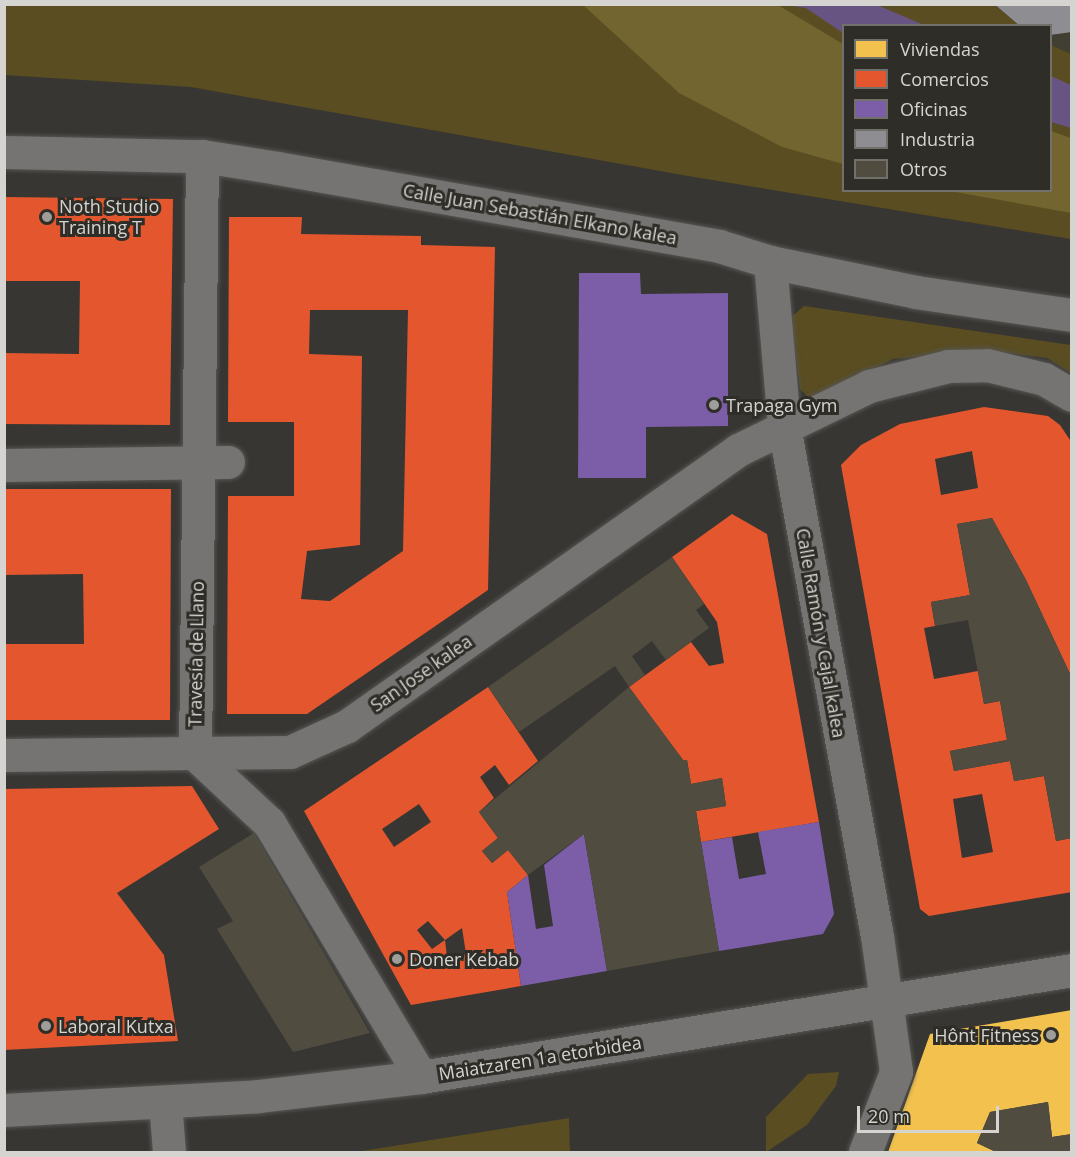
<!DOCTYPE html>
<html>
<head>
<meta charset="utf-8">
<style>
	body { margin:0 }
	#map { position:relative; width:1076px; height:1157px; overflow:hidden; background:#373633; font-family:"Open Sans",sans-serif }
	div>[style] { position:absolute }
	.built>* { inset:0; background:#413e32 }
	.green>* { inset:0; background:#594d21 }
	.forest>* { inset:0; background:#72652f }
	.water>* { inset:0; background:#675483 }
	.homes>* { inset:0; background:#f2c14e }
	.shops>* { inset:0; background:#e4572e }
	.offices>* { inset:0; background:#7b5ea7 }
	.industry>* { inset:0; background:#8d8d92 }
	.building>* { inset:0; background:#504d40 }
	.roads { filter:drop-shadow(0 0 2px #565552) drop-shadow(0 0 2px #565552) }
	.minor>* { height:33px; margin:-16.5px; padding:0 16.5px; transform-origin:16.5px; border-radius:16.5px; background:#757472 }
	.dots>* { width:16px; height:16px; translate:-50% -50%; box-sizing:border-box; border:3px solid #2e2d27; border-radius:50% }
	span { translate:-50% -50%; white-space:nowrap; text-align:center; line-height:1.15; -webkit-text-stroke:6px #2e2d27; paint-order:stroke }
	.poi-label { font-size:18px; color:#d5d4d0 }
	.left { translate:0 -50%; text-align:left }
	.right { translate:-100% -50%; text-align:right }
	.street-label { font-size:18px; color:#d5d4d0 }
	.frame { position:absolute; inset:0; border:6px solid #d5d4d0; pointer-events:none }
	.legend { position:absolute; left:842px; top:24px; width:210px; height:168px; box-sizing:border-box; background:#2e2d27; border:2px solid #71706b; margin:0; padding:8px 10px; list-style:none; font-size:18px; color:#d5d4d0 }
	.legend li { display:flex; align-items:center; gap:12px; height:30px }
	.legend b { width:30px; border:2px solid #71706b }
	.scale { position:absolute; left:857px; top:1106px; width:142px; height:27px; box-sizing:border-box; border:3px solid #d5d4d0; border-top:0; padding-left:8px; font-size:18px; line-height:21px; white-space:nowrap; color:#d5d4d0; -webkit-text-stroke:4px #2e2d27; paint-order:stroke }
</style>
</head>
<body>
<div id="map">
	<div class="built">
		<i style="clip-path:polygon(994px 5px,1071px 5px,1071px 54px,1051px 45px,1050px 26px,1020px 25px)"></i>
	</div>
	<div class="green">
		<i style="clip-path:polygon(5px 5px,994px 5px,1020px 25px,844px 26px,844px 190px,1050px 190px,1051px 45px,1071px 54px,1071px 239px,688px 176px,191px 87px,5px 75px)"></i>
		<i style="clip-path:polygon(804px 306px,1071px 345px,1071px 373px,1047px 358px,992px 351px,893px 359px,812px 401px,800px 389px,790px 318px)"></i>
		<i style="clip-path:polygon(839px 1072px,836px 1086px,807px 1125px,766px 1152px,766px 1117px,808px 1074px)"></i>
		<i style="clip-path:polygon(569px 1118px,570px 1152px,356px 1152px)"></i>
	</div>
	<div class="forest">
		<i style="clip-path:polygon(583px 5px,778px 5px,843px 44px,843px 164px,782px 147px,679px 93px)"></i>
		<i style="clip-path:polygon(1051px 131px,1071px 138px,1071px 213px,950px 191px,1050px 190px)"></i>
	</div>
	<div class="water">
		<i style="clip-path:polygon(786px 5px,877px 5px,924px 25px,844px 26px,843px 33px,806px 8px)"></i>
		<i style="clip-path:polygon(1051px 76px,1071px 85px,1071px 128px,1051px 122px)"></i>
	</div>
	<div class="homes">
		<i style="clip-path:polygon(1072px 1010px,1072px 1134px,1052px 1137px,1048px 1102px,990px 1112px,977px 1143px,996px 1152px,888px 1152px,930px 1034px)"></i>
	</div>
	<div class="shops">
		<i style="clip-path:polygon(4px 197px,173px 199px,170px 425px,4px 424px,4px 353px,79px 354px,80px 281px,4px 281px)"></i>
		<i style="clip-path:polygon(evenodd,229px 217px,302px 217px,301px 234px,421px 236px,421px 245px,495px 247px,488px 590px,307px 714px,227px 714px,228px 496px,294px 496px,294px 422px,228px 422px,229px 217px,310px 310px,408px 310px,403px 551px,330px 601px,301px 599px,307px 551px,360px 545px,362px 356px,309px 354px,310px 310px)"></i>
		<i style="clip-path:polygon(evenodd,984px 407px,1048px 416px,1060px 425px,1072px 443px,1072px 678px,1026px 580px,992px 518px,957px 524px,970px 595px,931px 602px,935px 626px,924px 628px,934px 679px,978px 671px,984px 704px,1000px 701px,1007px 740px,950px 751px,954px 771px,1010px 761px,1014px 781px,1044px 776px,1056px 841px,1072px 838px,1072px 892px,929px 916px,920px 909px,841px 465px,861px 445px,900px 424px,984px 407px,972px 451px,978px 488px,941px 495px,935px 459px,972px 451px,984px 407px,982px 794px,993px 852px,962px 858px,953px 799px,982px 794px)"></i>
		<i style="clip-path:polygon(4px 489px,171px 489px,170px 720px,5px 720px,5px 644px,84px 644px,83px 574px,4px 575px)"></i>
		<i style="clip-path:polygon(732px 514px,767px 534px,819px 822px,701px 842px,696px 811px,726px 806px,722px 778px,691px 784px,687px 760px,683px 760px,629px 687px,691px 642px,709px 666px,724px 663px,717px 622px,672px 557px)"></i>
		<i style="clip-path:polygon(evenodd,488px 687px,538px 761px,509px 785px,495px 765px,480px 777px,494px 798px,479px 812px,498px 838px,482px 851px,492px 863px,508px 850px,528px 875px,507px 892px,521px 986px,411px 1005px,304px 811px,488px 687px,419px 804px,431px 822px,394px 847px,382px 829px,419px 804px,488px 687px,428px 921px,445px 940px,462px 928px,466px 954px,447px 957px,445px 940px,432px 949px,417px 930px,428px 921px)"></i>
		<i style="clip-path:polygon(192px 786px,219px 829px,117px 893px,164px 955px,178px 1041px,4px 1050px,4px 789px)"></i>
	</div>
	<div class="offices">
		<i style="clip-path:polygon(579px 273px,640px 273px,641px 294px,728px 293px,728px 426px,646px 427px,646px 478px,578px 478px)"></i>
		<i style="clip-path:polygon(819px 822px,834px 914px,823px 934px,719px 951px,701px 842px,732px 837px,739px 879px,766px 874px,758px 832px)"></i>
		<i style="clip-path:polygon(584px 834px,607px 971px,521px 986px,507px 892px,528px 875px,536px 929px,553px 926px,544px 865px)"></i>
	</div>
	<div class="industry">
		<i style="clip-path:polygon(994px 4px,1072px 4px,1072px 32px,1050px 35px,1050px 26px,1020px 26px)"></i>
	</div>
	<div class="building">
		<i style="clip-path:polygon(992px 518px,1026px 580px,1072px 678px,1072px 838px,1056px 841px,1044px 776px,1014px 781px,1010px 761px,954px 771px,950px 751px,1007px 740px,1000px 701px,984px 704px,968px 620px,935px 626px,931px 602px,970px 595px,957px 524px)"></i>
		<i style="clip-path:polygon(672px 557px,704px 604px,696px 610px,709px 628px,666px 660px,652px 641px,632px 656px,645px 675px,629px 687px,615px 666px,519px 732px,488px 687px)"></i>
		<i style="clip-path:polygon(629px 687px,683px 760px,687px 760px,691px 784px,722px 778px,726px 806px,696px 811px,719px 951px,607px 971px,584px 834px,528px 875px,508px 850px,492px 863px,482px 851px,498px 838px,479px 812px)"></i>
		<i style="clip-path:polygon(254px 833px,288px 891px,370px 1033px,293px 1052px,217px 929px,233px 921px,199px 867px)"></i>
		<i style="clip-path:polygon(1048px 1102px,1052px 1137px,1072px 1134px,1072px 1152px,996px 1152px,977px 1143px,990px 1112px)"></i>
	</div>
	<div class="roads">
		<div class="minor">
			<i style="left:4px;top:152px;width:198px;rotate:1.2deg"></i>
			<i style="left:202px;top:156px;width:77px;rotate:9deg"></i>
			<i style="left:278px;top:168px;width:448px;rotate:10deg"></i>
			<i style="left:719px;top:246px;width:53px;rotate:17.4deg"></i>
			<i style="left:770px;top:262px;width:149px;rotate:11.6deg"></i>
			<i style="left:916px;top:292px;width:158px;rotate:8.4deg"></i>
			<i style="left:202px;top:156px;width:598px;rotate:90.67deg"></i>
			<i style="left:195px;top:754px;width:101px;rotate:43deg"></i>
			<i style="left:269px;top:823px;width:296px;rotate:59.1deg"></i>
			<i style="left:770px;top:262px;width:165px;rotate:85.1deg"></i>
			<i style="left:784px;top:426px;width:518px;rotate:79.67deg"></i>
			<i style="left:877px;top:936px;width:137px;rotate:82deg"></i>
			<i style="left:896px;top:1072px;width:86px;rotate:111.2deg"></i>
			<i style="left:4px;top:465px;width:224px;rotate:-0.8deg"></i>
			<i style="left:4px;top:755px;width:286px;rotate:-0.6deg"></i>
			<i style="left:290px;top:752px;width:63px;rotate:-24.5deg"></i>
			<i style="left:347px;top:726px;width:479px;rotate:-35.2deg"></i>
			<i style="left:738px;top:450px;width:146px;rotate:-26deg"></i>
			<i style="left:869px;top:386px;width:81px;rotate:-14.2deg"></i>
			<i style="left:948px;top:366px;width:39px;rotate:-1deg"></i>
			<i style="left:987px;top:365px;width:59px;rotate:13.8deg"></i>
			<i style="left:1044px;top:379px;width:32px;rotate:30deg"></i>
			<i style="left:165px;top:1102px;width:50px;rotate:85.4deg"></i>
			<i style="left:4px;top:1110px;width:255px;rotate:-3.1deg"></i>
			<i style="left:259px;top:1096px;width:163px;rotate:-6.7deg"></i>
			<i style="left:421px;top:1077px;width:660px;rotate:-9.33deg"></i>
		</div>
	</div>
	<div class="dots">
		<i style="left:47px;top:217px;background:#9e9d99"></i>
		<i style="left:714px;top:405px;background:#9e9d99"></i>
		<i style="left:397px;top:959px;background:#9e9d99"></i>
		<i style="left:46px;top:1026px;background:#9e9d99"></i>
		<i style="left:1051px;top:1035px;background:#9e9d99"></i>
	</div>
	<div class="poi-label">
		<span class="left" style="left:59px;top:217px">Noth Studio<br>Training T</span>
		<span class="left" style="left:726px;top:405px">Trapaga Gym</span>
		<span class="left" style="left:409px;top:959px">Doner Kebab</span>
		<span class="left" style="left:58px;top:1026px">Laboral Kutxa</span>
		<span class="right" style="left:1039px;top:1035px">Hônt Fitness</span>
	</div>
	<div class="street-label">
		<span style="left:540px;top:214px;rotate:10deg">Calle Juan Sebastián Elkano kalea</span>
		<span style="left:821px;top:633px;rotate:80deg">Calle Ramón y Cajal kalea</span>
		<span style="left:196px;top:654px;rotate:-89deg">Travesía de Llano</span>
		<span style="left:421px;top:673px;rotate:-35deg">San Jose kalea</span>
		<span style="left:540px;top:1058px;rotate:-9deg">Maiatzaren 1a etorbidea</span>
	</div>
	<div class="frame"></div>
	<ul class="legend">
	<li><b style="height:16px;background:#f2c14e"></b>Viviendas</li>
	<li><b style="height:16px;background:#e4572e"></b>Comercios</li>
	<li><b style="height:16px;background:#7b5ea7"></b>Oficinas</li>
	<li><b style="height:16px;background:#8d8d92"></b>Industria</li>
	<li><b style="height:16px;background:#504d40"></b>Otros</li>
	</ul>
	<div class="scale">20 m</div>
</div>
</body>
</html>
